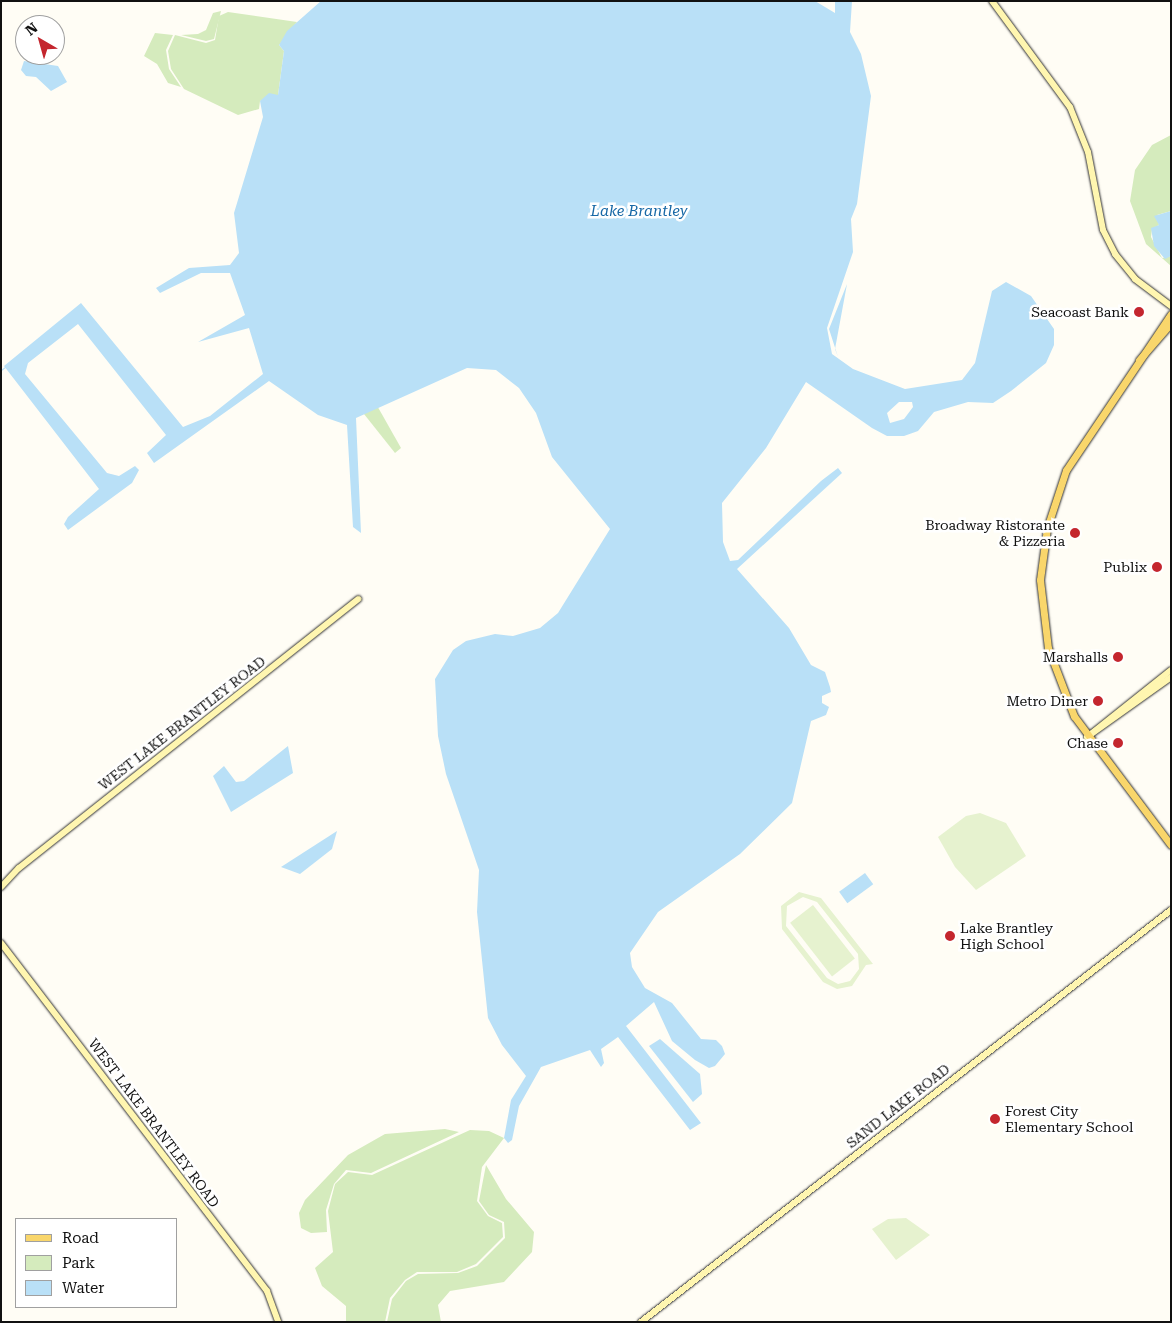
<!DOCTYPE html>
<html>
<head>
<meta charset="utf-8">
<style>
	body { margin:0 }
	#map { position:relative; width:1172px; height:1323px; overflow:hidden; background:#fffdf5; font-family:"Roboto Serif",serif }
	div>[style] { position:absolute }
	.green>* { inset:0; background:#d5ebbd }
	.pitch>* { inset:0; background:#e6f2cf; transform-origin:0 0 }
	.water>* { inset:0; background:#b9e0f7; transform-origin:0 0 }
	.stream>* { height:1px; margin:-0.5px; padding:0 0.5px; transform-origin:0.5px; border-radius:0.5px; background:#b9e0f7 }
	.roads { filter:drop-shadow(0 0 1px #333) drop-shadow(0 0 1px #333) }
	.secondary>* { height:6px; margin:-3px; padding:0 3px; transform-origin:3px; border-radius:3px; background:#fff6b0 }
	.primary>* { height:7px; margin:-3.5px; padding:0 3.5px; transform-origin:3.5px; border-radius:3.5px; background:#f9d66b }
	.dots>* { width:14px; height:14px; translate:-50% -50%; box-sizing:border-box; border:2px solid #fff; border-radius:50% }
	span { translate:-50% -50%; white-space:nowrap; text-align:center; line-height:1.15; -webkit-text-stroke:5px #fff; paint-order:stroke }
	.poi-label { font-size:14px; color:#111 }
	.right { translate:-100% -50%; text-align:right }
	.left { translate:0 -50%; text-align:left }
	.street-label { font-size:14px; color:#111 }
	.water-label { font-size:15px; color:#1768a6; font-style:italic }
	.frame { position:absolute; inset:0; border:2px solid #111; pointer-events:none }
	.legend { position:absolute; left:15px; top:1218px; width:162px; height:90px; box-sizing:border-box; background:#fff; border:1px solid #a0a0a0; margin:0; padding:6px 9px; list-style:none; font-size:15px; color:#111 }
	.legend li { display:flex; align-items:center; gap:10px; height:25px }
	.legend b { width:25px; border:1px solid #a0a0a0 }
	.north { position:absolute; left:15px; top:15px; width:50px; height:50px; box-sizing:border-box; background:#fff; border:1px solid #a0a0a0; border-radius:50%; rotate:322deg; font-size:14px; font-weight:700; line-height:20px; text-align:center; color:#111 }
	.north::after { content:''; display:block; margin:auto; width:18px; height:22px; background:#c4262e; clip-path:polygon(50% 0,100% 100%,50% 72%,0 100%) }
</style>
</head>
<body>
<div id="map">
	<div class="green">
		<i style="clip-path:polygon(221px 11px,214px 39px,206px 41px,181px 35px,198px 34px,206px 30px,213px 13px)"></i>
		<i style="clip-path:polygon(228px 12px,297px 22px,279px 45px,284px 51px,278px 95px,260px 101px,259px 109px,238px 115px,184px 89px,171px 69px,168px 51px,175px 35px,206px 43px,215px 40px,219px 16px)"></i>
		<i style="clip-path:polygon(155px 33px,173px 35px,166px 50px,169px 69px,181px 87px,168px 83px,157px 64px,144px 56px)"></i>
		<i style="clip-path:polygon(1171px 135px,1171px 211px,1157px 215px,1159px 225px,1152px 229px,1151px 237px,1162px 258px,1171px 256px,1171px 266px,1146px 244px,1130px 201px,1135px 170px,1152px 145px)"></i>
		<i style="clip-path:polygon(375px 402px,401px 448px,395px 453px,360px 409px)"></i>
		<i style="clip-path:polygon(445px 1129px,459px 1132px,371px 1173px,346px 1170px,334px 1184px,326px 1210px,327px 1232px,311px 1233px,301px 1228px,299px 1213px,305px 1200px,348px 1155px,385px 1134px)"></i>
		<i style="clip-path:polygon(470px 1130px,489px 1131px,504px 1138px,482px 1167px,477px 1201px,488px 1216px,502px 1223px,503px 1237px,476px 1264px,457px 1272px,417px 1272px,405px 1280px,390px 1298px,385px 1322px,346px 1322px,346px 1306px,322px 1286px,315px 1268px,333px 1252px,328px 1211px,335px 1184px,348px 1172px,372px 1175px)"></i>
		<i style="clip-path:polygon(486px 1165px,506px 1199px,534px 1232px,532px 1252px,504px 1282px,450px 1291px,438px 1305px,441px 1322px,387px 1322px,392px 1299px,406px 1281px,418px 1274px,458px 1273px,477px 1266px,505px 1238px,504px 1222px,489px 1215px,479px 1201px)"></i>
	</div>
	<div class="pitch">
		<i style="clip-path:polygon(980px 813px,1006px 823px,1026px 856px,976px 890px,955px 867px,938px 837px,966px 816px)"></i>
		<i style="clip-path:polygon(evenodd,799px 892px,821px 898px,873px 964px,866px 965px,852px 986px,837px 989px,823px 982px,782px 929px,781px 906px,799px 892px,803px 897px,817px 902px,858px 954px,859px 969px,850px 981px,838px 984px,827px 978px,786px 926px,787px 906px,803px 897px)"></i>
		<i style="left:813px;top:905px;width:68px;height:29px;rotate:52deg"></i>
		<i style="clip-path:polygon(906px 1218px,930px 1235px,896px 1260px,872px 1229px,888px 1219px)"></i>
	</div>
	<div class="water">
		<i style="clip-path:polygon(evenodd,321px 1px,815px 1px,835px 13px,835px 1px,852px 1px,850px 32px,861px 54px,871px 96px,857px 204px,851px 219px,853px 252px,827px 328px,832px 354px,853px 369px,905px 389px,962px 380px,975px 363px,992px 291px,1006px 282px,1031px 296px,1054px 329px,1054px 345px,1046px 363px,1011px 391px,993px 403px,968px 402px,934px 412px,918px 431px,904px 436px,887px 436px,872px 428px,806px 382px,766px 448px,722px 503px,723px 542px,730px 561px,738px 560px,821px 481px,838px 468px,842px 473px,737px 569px,789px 628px,811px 665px,825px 672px,830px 687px,831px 692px,822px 696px,822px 703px,829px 707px,826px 715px,811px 721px,792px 803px,740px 854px,658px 912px,630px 953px,632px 967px,645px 988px,672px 1003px,701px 1039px,716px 1040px,722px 1046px,725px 1054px,715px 1066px,709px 1068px,695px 1060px,672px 1041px,654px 1002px,626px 1026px,701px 1123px,690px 1130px,618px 1037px,601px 1049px,604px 1063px,601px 1067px,590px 1050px,541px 1067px,519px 1106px,512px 1140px,508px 1143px,504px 1138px,511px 1100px,526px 1076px,502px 1045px,488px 1018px,477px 912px,479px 870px,446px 774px,438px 736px,435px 679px,453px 650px,466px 641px,495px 634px,513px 636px,540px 628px,558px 613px,610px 529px,552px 457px,536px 413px,519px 388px,496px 370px,467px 368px,356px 418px,361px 533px,353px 527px,347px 425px,318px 415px,269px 381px,154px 463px,147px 453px,166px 435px,78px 324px,28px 363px,25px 374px,107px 473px,119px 476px,135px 466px,139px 470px,132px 483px,68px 530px,64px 524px,68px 517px,99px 489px,4px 366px,81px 303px,183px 427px,210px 416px,263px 374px,249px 328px,198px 342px,245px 315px,230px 273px,201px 273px,160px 293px,156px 288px,189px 268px,230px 265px,239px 253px,234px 213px,263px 117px,260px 101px,269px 93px,278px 95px,284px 51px,279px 45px,287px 31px,321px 1px,899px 402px,912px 402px,913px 407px,904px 419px,890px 423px,887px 413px,899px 402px)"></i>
		<i style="clip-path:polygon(24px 61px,58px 66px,67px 82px,51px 91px,36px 77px,26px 76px,21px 70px)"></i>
		<i style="clip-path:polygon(1171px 211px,1171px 256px,1165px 259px,1154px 246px,1151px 228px,1159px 225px,1154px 216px)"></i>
		<i style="clip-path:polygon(847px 284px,835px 349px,838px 357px,829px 329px)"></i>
		<i style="clip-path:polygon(288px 746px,293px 773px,231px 812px,213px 776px,224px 766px,236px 782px,244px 781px)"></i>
		<i style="clip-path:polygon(337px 831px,332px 849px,300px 874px,281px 867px)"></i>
		<i style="left:865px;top:873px;width:14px;height:32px;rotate:54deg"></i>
		<i style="clip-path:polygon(660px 1039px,700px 1074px,702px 1094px,693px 1102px,649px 1046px)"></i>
	</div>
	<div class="stream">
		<i style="left:1px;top:370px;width:5px;rotate:-37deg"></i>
	</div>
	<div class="roads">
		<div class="secondary">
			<i style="left:992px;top:1px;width:132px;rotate:53.7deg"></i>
			<i style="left:1070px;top:107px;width:48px;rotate:68.2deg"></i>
			<i style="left:1088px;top:152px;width:79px;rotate:79.1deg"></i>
			<i style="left:1103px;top:230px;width:27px;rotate:63deg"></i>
			<i style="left:1115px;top:254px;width:32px;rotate:51deg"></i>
			<i style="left:1135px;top:279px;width:45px;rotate:36.9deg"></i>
			<i style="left:1087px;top:737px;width:107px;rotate:-38.6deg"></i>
			<i style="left:1087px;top:737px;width:103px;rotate:-35.5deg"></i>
			<i style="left:1px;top:887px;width:26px;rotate:-47deg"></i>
			<i style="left:19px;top:868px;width:433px;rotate:-38.4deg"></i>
			<i style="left:1px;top:943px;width:438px;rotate:52.6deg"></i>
			<i style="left:267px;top:1291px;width:33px;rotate:70deg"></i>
			<i style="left:641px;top:1322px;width:671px;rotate:-37.86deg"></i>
		</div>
		<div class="primary">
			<i style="left:1171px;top:314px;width:188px;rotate:123.9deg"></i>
			<i style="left:1066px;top:470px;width:61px;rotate:108.1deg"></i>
			<i style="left:1047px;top:528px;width:52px;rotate:97.7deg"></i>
			<i style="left:1040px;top:580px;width:68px;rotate:83.3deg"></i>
			<i style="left:1048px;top:648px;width:73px;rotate:69.1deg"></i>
			<i style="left:1074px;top:716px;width:161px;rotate:53.1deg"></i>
			<i style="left:1139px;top:360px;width:49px;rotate:-49.1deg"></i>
		</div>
	</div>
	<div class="dots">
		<i style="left:1139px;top:312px;background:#c4262e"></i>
		<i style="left:1075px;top:533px;background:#c4262e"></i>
		<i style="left:1157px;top:567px;background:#c4262e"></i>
		<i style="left:1118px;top:657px;background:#c4262e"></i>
		<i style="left:1098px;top:701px;background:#c4262e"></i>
		<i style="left:1118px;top:743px;background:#c4262e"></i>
		<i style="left:950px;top:936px;background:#c4262e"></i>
		<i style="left:995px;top:1119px;background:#c4262e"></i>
	</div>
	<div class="poi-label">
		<span class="right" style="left:1129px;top:312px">Seacoast Bank</span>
		<span class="right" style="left:1065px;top:533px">Broadway Ristorante<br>&amp; Pizzeria</span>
		<span class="right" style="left:1147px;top:567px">Publix</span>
		<span class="right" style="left:1108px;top:657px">Marshalls</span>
		<span class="right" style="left:1088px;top:701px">Metro Diner</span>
		<span class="right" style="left:1108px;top:743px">Chase</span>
		<span class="left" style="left:960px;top:936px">Lake Brantley<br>High School</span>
		<span class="left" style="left:1005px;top:1119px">Forest City<br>Elementary School</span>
	</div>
	<div class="street-label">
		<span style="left:182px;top:723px;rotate:-38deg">WEST LAKE BRANTLEY ROAD</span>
		<span style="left:898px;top:1106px;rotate:-38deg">SAND LAKE ROAD</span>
		<span style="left:154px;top:1123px;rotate:53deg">WEST LAKE BRANTLEY ROAD</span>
	</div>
	<div class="water-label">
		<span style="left:639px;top:212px">Lake Brantley</span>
	</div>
	<div class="frame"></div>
	<ul class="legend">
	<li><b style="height:6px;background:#f9d66b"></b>Road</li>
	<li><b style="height:14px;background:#d5ebbd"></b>Park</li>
	<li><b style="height:14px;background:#b9e0f7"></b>Water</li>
	</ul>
	<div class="north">N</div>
</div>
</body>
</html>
